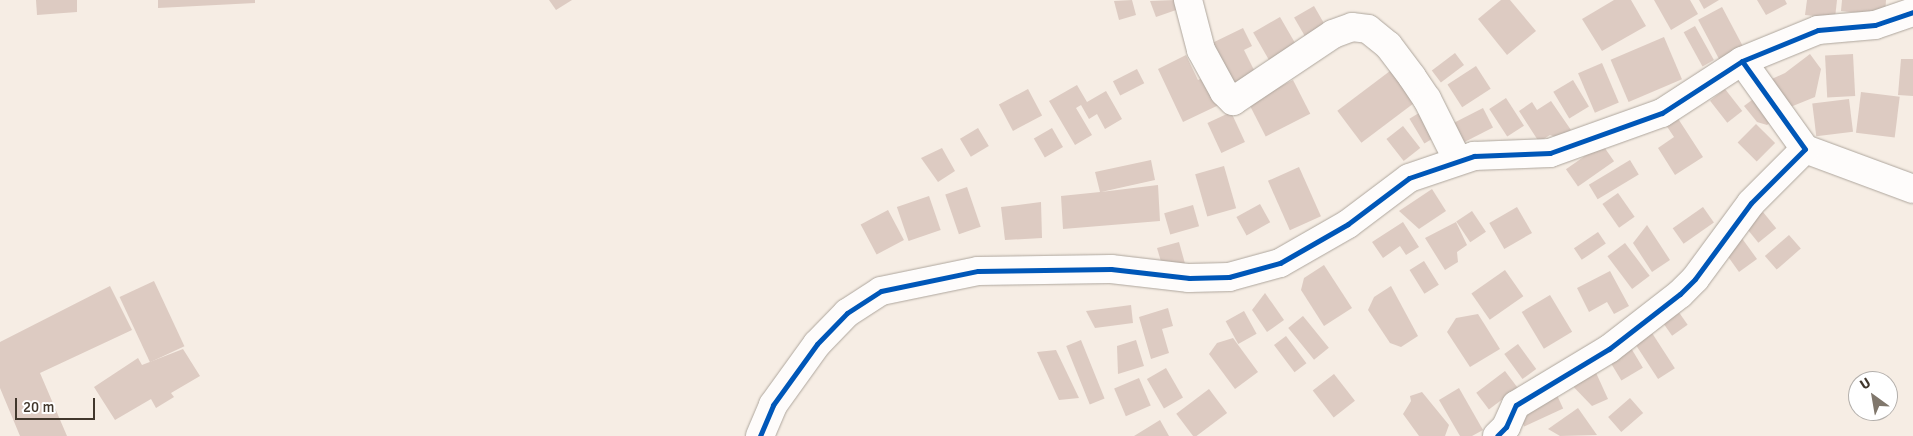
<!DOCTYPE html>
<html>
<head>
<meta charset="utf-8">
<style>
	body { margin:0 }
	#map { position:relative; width:1913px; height:436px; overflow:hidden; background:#f6ede4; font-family:Signika,sans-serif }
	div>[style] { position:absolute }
	.building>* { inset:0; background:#ddcbc2; transform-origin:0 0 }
	.roads { filter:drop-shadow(0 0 1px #aea69d) drop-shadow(0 0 1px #aea69d) }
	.minor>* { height:28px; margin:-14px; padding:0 14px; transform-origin:14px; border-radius:14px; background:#fefcfb }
	.cycleway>* { height:5px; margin:-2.5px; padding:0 2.5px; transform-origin:2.5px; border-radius:2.5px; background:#0057b8 }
	span { translate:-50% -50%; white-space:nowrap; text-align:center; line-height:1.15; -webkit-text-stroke:5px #fff; paint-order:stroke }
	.north { position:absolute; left:1848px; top:371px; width:50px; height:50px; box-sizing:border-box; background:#fff; border:1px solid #b3afab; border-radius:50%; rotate:328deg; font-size:14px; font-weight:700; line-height:20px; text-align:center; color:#41372c }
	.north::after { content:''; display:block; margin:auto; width:18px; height:22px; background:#80776c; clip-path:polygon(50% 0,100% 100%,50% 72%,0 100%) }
	.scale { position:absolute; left:15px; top:398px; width:80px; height:22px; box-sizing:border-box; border:2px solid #41372c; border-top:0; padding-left:6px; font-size:15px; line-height:18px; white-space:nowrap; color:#41372c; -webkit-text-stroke:4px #fff; paint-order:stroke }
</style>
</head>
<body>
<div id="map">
	<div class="building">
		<i style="clip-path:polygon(36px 0,77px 0,77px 12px,37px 15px)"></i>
		<i style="clip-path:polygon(158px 0,255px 0,255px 3px,158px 8px)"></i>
		<i style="clip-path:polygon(549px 0,572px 0,556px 10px)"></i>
		<i style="clip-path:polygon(1132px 0,1136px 15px,1119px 20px,1114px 1px)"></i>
		<i style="clip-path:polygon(1175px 0,1179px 9px,1156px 17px,1150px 1px)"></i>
		<i style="clip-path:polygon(1501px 0,1510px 0,1536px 31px,1507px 55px,1478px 19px)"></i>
		<i style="clip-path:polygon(1614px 0,1631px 0,1646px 26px,1602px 51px,1582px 19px)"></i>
		<i style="clip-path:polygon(1654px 0,1690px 0,1698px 14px,1671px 30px)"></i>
		<i style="clip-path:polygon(1699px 0,1719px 0,1704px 9px)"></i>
		<i style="clip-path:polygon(1757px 0,1785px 0,1787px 4px,1766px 15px)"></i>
		<i style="clip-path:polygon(1807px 0,1837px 0,1835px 18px,1805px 15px)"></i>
		<i style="clip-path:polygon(1842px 0,1886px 0,1885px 16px,1841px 11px)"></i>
		<i style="left:1314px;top:6px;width:22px;height:23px;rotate:60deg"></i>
		<i style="left:1722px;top:7px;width:45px;height:27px;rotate:62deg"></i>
		<i style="left:1280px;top:17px;width:42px;height:31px;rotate:60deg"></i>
		<i style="left:1695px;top:26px;width:39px;height:13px;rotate:61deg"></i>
		<i style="clip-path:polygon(1243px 28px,1252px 46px,1244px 50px,1256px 74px,1227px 89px,1206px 46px)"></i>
		<i style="left:1664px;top:37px;width:46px;height:58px;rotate:67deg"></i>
		<i style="left:1455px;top:53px;width:15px;height:29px;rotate:53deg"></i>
		<i style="clip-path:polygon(1810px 54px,1821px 69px,1815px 97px,1783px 110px,1763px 83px,1785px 73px)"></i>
		<i style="left:1853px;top:54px;width:42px;height:28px;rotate:87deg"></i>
		<i style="clip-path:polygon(1186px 55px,1198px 80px,1209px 75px,1223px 103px,1183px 122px,1158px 69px)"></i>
		<i style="clip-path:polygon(1901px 59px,1913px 59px,1913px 96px,1898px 95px)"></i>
		<i style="left:1602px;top:63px;width:43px;height:26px;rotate:67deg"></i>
		<i style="left:1476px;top:66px;width:27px;height:34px;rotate:57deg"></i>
		<i style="left:1394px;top:68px;width:40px;height:71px;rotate:53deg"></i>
		<i style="left:1137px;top:69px;width:16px;height:27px;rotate:63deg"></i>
		<i style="left:1293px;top:80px;width:38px;height:50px;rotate:63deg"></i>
		<i style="left:1573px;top:80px;width:31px;height:23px;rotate:59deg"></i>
		<i style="clip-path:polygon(1077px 85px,1087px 102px,1106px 91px,1122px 119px,1105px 129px,1097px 114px,1089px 119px,1081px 105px,1076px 108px,1092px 135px,1075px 145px,1049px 101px)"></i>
		<i style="left:1028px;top:89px;width:30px;height:33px;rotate:62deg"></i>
		<i style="left:1725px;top:89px;width:28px;height:19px;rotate:52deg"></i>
		<i style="left:1861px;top:92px;width:39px;height:41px;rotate:7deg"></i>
		<i style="clip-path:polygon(1760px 94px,1778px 116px,1767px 125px,1757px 122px,1744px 106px)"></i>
		<i style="left:1506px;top:98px;width:33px;height:20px;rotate:57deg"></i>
		<i style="left:1849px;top:99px;width:33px;height:37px;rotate:83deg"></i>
		<i style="clip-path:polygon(1551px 101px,1571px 130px,1558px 138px,1550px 135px,1539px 142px,1519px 111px,1532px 102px,1537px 110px)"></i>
		<i style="left:1483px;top:108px;width:22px;height:38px;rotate:63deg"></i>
		<i style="left:1424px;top:110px;width:29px;height:17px;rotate:59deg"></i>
		<i style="left:1231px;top:112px;width:33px;height:26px;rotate:65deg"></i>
		<i style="clip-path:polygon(1677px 117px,1703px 157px,1675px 175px,1658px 148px,1674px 137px,1666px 125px)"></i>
		<i style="left:1756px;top:124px;width:27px;height:26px;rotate:45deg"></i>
		<i style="left:1403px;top:126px;width:28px;height:21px;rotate:52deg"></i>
		<i style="left:978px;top:128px;width:21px;height:21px;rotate:59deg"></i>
		<i style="left:1052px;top:128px;width:22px;height:21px;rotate:60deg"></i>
		<i style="left:1602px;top:144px;width:21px;height:44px;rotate:55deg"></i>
		<i style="clip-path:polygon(942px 148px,955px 171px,938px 182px,921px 158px)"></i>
		<i style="clip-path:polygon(1151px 160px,1155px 180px,1101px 192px,1158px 185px,1160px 221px,1063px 229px,1061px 196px,1100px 192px,1095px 172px)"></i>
		<i style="left:1630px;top:160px;width:17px;height:48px;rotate:59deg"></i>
		<i style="left:1224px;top:166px;width:44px;height:30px;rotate:74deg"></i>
		<i style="left:1299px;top:167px;width:54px;height:34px;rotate:66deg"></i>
		<i style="left:967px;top:187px;width:42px;height:23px;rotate:71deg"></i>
		<i style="clip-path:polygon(1432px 189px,1446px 211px,1419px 229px,1399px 211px)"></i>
		<i style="left:1618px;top:193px;width:29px;height:19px;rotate:55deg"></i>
		<i style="left:929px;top:196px;width:36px;height:34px;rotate:71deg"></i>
		<i style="clip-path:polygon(1041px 202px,1042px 238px,1005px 240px,1001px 207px)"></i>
		<i style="left:1260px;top:204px;width:21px;height:27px;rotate:61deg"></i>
		<i style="left:1193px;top:205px;width:22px;height:30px;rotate:74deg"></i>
		<i style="left:1517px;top:207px;width:30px;height:32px;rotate:60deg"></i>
		<i style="left:1703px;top:207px;width:19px;height:37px;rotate:55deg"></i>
		<i style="left:888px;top:210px;width:34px;height:31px;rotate:62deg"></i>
		<i style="left:1472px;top:211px;width:25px;height:19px;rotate:56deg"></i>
		<i style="left:1763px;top:212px;width:21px;height:23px;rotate:51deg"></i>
		<i style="clip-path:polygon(1403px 222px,1419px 247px,1406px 255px,1400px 246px,1383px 258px,1372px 242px)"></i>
		<i style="clip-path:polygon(1456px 222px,1467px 245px,1457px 252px,1458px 262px,1445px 270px,1425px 238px)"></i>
		<i style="clip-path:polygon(1647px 225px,1670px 260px,1652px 272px,1633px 243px)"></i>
		<i style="clip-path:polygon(1733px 226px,1757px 259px,1739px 272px,1719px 244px)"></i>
		<i style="left:1598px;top:232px;width:14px;height:29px;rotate:56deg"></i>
		<i style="left:1789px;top:235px;width:18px;height:32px;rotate:49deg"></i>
		<i style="clip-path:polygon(1179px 242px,1189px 278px,1165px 275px,1157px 248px)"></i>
		<i style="left:1625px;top:243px;width:41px;height:22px;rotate:53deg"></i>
		<i style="left:1424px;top:261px;width:28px;height:17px;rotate:58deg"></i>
		<i style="clip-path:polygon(1324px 265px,1352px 308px,1324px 326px,1301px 290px,1304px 278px)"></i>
		<i style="left:1505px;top:270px;width:32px;height:41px;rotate:55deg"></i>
		<i style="clip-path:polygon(1610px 271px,1629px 306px,1614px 314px,1607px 302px,1589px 312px,1577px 288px)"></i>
		<i style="left:154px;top:281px;width:72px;height:38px;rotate:65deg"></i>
		<i style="clip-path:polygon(110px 286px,132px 330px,40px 373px,67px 436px,20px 436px,0 388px,0 342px)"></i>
		<i style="clip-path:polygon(1391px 286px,1418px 336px,1401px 347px,1390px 343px,1368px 310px,1374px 297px)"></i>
		<i style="clip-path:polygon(1265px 293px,1284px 320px,1267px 332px,1252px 310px)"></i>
		<i style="left:1550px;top:295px;width:43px;height:33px;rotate:59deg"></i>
		<i style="left:1671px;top:301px;width:29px;height:19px;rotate:55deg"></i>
		<i style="clip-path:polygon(1131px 305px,1133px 323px,1095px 328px,1086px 311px)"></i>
		<i style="clip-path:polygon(1168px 308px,1173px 326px,1162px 329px,1169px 353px,1151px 359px,1139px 317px)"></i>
		<i style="left:1244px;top:311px;width:26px;height:21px;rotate:61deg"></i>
		<i style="clip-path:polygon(1478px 314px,1500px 349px,1470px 367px,1447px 332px,1456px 318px)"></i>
		<i style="left:1303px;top:316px;width:41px;height:19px;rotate:51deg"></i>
		<i style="left:1652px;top:333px;width:42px;height:20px;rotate:57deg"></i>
		<i style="left:1286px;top:336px;width:34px;height:15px;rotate:53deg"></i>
		<i style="clip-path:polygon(1233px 338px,1258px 372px,1235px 389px,1209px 354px,1217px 343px)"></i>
		<i style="left:1081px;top:340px;width:63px;height:16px;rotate:68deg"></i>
		<i style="clip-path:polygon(1136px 340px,1144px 366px,1118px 374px,1117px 346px)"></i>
		<i style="left:1518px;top:344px;width:31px;height:17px;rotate:54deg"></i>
		<i style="left:1631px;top:348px;width:23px;height:25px;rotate:59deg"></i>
		<i style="clip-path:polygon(183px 349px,200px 376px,171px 393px,174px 397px,156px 408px,151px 399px,115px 420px,94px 387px,138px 358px,142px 365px)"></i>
		<i style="clip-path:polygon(1056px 350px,1079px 398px,1059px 400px,1037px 352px)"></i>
		<i style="clip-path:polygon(1592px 364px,1608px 399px,1592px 406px,1564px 377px)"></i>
		<i style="left:1166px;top:368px;width:34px;height:22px;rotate:60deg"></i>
		<i style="left:1505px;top:371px;width:21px;height:36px;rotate:53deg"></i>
		<i style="left:1334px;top:374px;width:34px;height:27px;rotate:52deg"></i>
		<i style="left:1139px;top:378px;width:30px;height:27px;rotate:67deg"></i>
		<i style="clip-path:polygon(1459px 388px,1483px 430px,1472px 436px,1460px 436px,1439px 400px)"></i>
		<i style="left:1209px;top:389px;width:30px;height:41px;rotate:53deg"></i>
		<i style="clip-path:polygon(1422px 392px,1449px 425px,1445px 436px,1419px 436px,1403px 414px,1411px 401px,1410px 396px)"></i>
		<i style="left:1556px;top:393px;width:17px;height:43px;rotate:65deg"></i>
		<i style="left:1630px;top:398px;width:20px;height:29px;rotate:49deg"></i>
		<i style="clip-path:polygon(1578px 408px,1597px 435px,1560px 436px,1548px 429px)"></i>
		<i style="clip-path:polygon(1160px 420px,1169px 436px,1134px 436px)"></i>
	</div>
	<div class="roads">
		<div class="minor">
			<i style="left:1188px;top:0;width:52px;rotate:75.4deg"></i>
			<i style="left:1201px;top:50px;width:48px;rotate:61.3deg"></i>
			<i style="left:1224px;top:92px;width:13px;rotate:45deg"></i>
			<i style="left:1233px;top:101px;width:120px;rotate:-33.8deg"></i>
			<i style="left:1333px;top:34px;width:20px;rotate:-20deg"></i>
			<i style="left:1352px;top:27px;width:16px;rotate:7deg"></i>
			<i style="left:1368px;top:29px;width:26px;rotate:39deg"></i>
			<i style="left:1388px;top:45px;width:40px;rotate:53deg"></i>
			<i style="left:1412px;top:77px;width:27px;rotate:56deg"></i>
			<i style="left:1427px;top:99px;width:69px;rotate:63.4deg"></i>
			<i style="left:1805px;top:149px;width:115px;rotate:20.3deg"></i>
			<i style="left:760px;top:436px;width:34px;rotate:-67deg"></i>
			<i style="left:773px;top:405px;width:75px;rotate:-54.2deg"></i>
			<i style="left:817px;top:344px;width:43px;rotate:-45.9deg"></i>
			<i style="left:847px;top:313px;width:40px;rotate:-32.9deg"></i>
			<i style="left:881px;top:291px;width:99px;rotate:-11.7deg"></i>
			<i style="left:978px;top:271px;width:133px;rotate:-0.9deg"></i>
			<i style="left:1111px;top:269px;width:79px;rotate:6.6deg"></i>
			<i style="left:1189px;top:278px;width:40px;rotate:-1.4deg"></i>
			<i style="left:1229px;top:277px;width:53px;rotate:-15.4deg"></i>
			<i style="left:1280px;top:263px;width:78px;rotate:-29.8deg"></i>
			<i style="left:1348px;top:224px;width:76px;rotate:-37deg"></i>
			<i style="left:1409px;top:178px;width:69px;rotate:-18.7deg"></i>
			<i style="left:1474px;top:156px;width:76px;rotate:-2.3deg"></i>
			<i style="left:1550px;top:153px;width:119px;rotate:-19.7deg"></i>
			<i style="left:1662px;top:113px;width:95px;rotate:-33deg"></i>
			<i style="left:1742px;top:61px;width:82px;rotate:-22.2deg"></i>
			<i style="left:1818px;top:30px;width:57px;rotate:-5deg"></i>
			<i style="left:1875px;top:25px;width:40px;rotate:-18.9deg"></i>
			<i style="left:1497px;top:436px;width:13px;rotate:-45deg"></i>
			<i style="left:1506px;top:427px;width:24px;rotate:-66deg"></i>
			<i style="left:1516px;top:405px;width:109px;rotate:-31.1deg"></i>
			<i style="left:1609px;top:349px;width:90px;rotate:-37.8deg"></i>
			<i style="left:1680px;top:294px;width:21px;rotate:-45deg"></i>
			<i style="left:1695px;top:279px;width:94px;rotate:-53.6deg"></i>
			<i style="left:1751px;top:203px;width:76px;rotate:-45deg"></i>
			<i style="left:1805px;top:149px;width:108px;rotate:-125.6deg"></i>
		</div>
	</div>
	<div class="cycleway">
		<i style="left:760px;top:436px;width:34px;rotate:-67deg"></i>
		<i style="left:773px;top:405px;width:75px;rotate:-54.2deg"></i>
		<i style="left:817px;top:344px;width:43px;rotate:-45.9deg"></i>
		<i style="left:847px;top:313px;width:40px;rotate:-32.9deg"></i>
		<i style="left:881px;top:291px;width:99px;rotate:-11.7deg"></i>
		<i style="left:978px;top:271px;width:133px;rotate:-0.9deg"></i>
		<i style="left:1111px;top:269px;width:79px;rotate:6.6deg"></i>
		<i style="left:1189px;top:278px;width:40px;rotate:-1.4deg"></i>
		<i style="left:1229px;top:277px;width:53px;rotate:-15.4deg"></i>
		<i style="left:1280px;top:263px;width:78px;rotate:-29.8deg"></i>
		<i style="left:1348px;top:224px;width:76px;rotate:-37deg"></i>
		<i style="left:1409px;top:178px;width:69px;rotate:-18.7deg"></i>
		<i style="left:1474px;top:156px;width:76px;rotate:-2.3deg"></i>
		<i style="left:1550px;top:153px;width:119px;rotate:-19.7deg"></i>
		<i style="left:1662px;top:113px;width:95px;rotate:-33deg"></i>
		<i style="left:1742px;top:61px;width:82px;rotate:-22.2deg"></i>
		<i style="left:1818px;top:30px;width:57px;rotate:-5deg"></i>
		<i style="left:1875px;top:25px;width:40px;rotate:-18.9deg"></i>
		<i style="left:1497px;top:436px;width:13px;rotate:-45deg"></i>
		<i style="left:1506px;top:427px;width:24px;rotate:-66deg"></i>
		<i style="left:1516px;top:405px;width:109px;rotate:-31.1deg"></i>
		<i style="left:1609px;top:349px;width:90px;rotate:-37.8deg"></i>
		<i style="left:1680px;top:294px;width:21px;rotate:-45deg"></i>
		<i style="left:1695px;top:279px;width:94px;rotate:-53.6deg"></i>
		<i style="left:1751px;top:203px;width:76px;rotate:-45deg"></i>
		<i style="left:1805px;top:149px;width:108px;rotate:-125.6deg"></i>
	</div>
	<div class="north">U</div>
	<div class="scale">20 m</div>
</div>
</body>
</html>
